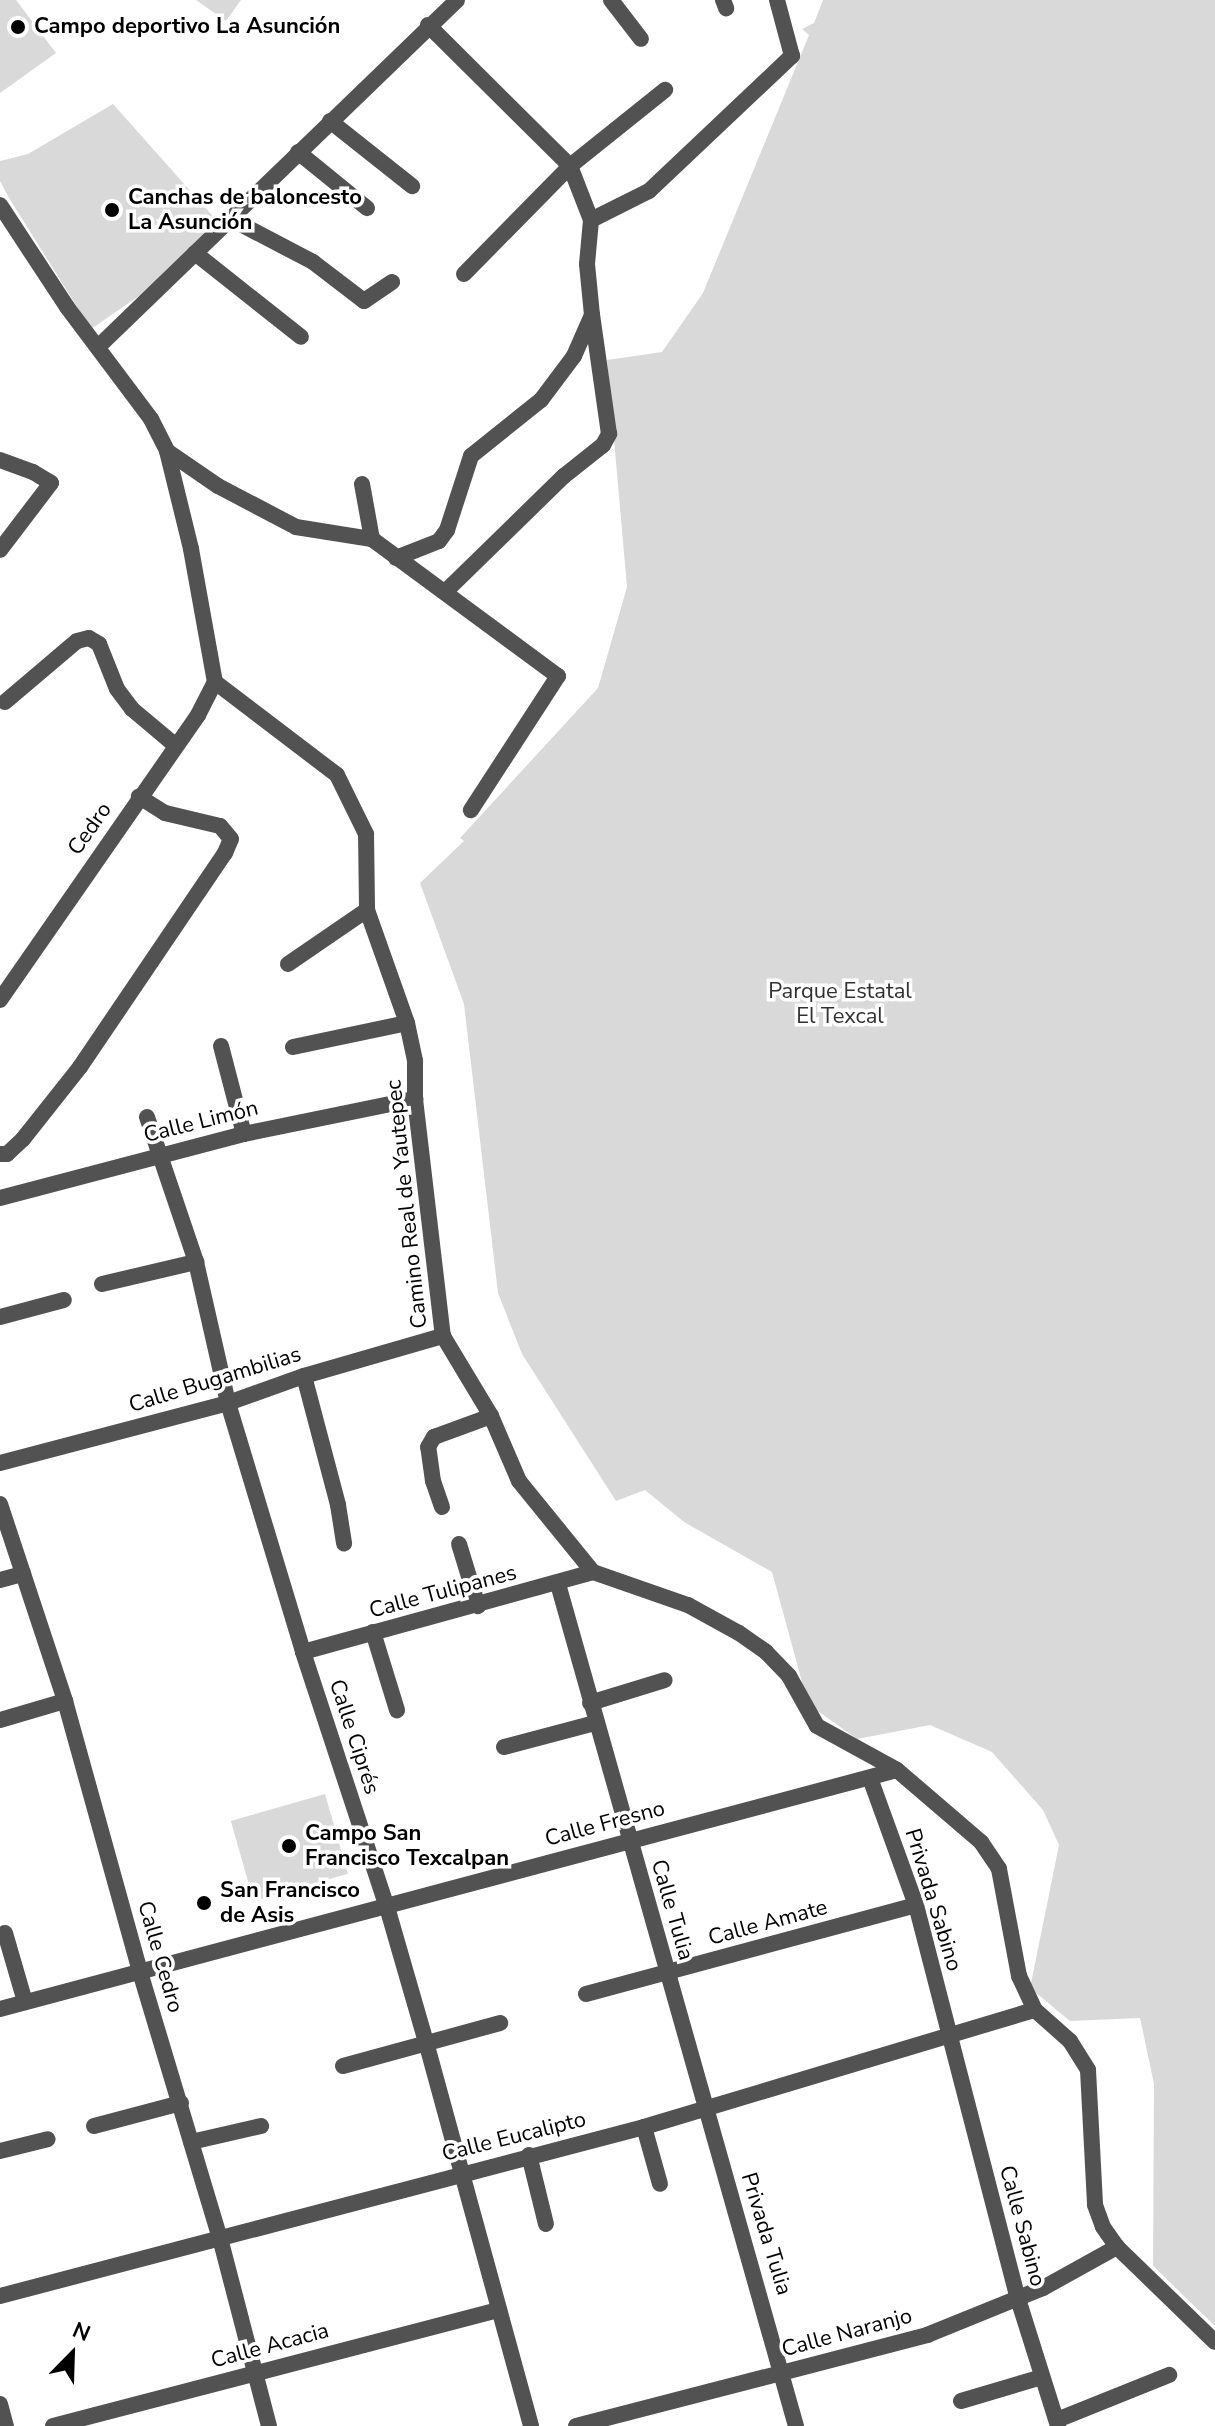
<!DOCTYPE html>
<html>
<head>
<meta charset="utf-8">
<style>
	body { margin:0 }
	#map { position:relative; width:1215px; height:2426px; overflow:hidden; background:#fff; font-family:"Nunito Sans",sans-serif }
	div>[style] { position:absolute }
	.green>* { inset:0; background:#d9d9d9; transform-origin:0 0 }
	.minor>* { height:16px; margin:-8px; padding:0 8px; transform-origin:8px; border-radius:8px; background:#525252 }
	.dots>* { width:22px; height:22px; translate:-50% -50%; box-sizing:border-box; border:4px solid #fff; border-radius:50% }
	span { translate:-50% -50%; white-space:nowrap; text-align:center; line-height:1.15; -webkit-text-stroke:7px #fff; paint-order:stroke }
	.poi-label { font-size:22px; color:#000; font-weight:700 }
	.left { translate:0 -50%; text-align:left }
	.street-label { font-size:22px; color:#000 }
	.park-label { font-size:22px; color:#303030 }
	.north { position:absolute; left:32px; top:2314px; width:80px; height:80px; -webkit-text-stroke:6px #fff; paint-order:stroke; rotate:23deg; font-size:22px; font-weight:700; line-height:32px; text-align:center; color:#000 }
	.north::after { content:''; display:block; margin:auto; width:28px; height:36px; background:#000; clip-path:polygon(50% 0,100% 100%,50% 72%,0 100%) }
</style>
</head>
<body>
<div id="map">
	<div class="green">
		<i style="clip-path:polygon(0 0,16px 0,56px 53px,0 93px)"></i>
		<i style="clip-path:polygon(196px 0,241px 0,226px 21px)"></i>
		<i style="clip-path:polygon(823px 0,1215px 0,1215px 2326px,1153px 2266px,1154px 2084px,1140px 2018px,1070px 2021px,1030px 1988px,1059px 1845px,1043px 1810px,992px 1752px,930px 1725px,857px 1739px,808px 1704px,772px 1572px,684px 1522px,645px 1490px,616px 1501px,522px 1354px,498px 1293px,464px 1004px,420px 883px,464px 841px,460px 838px,598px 688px,627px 587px,607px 360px,662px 352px,703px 293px,809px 35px,802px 29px,814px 23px)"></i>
		<i style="clip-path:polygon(113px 104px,218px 222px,158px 283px,91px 329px,9px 198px,0 181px,0 161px,28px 154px)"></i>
		<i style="left:325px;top:1794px;width:83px;height:98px;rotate:74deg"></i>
	</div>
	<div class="minor">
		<i style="left:611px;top:0;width:49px;rotate:52.4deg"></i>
		<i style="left:723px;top:0;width:9px;rotate:69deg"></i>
		<i style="left:428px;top:25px;width:200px;rotate:44.8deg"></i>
		<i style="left:570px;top:166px;width:58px;rotate:68.7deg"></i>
		<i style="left:330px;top:121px;width:105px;rotate:38.4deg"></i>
		<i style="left:298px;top:152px;width:89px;rotate:39.1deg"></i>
		<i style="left:0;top:205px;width:122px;rotate:56.7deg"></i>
		<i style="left:67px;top:307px;width:140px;rotate:53.1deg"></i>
		<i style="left:151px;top:419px;width:36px;rotate:63deg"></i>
		<i style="left:167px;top:451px;width:101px;rotate:76.2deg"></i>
		<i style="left:191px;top:549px;width:135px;rotate:79.8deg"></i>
		<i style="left:215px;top:682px;width:153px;rotate:37.3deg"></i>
		<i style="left:337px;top:775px;width:66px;rotate:63.8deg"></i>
		<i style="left:366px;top:834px;width:76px;rotate:89.2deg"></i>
		<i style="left:367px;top:910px;width:120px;rotate:70.5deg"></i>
		<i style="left:407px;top:1023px;width:39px;rotate:78deg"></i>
		<i style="left:415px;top:1061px;width:38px;rotate:90deg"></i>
		<i style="left:415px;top:1099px;width:239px;rotate:83.3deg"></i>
		<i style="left:443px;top:1336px;width:93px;rotate:59deg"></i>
		<i style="left:491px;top:1416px;width:71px;rotate:66.7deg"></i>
		<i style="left:519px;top:1481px;width:117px;rotate:50.9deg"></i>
		<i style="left:593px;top:1572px;width:101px;rotate:19.2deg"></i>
		<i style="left:688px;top:1605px;width:58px;rotate:28.8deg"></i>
		<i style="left:739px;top:1633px;width:33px;rotate:35deg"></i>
		<i style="left:766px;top:1652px;width:33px;rotate:46deg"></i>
		<i style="left:789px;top:1676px;width:57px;rotate:60.8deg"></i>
		<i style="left:817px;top:1726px;width:91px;rotate:28.8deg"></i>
		<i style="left:897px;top:1770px;width:111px;rotate:40.6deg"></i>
		<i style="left:981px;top:1842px;width:32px;rotate:56deg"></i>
		<i style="left:999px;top:1869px;width:109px;rotate:79.4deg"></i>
		<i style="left:1019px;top:1976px;width:38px;rotate:65deg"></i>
		<i style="left:1035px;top:2010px;width:47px;rotate:41.5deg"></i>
		<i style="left:1070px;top:2041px;width:34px;rotate:58deg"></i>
		<i style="left:1088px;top:2070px;width:135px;rotate:87deg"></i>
		<i style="left:1095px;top:2205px;width:23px;rotate:70deg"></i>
		<i style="left:1103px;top:2227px;width:24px;rotate:55deg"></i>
		<i style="left:1117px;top:2247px;width:136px;rotate:44.1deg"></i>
		<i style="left:229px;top:218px;width:95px;rotate:27.6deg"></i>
		<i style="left:313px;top:262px;width:64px;rotate:37.4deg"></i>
		<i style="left:364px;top:301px;width:34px;rotate:-34deg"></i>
		<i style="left:195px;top:253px;width:135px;rotate:38.4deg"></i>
		<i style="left:464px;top:274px;width:151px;rotate:-45.5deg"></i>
		<i style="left:570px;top:166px;width:122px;rotate:-38.7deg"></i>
		<i style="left:98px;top:347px;width:499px;rotate:-44deg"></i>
		<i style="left:167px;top:451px;width:62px;rotate:34.5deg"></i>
		<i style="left:218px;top:486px;width:88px;rotate:27.7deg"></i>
		<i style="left:296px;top:527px;width:77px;rotate:9deg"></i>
		<i style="left:372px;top:539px;width:231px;rotate:36.4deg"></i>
		<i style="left:558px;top:676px;width:160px;rotate:123deg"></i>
		<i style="left:0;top:460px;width:35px;rotate:20deg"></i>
		<i style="left:33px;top:472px;width:21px;rotate:31deg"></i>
		<i style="left:51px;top:483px;width:84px;rotate:127.3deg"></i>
		<i style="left:362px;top:484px;width:56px;rotate:79.7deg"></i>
		<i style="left:396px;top:558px;width:46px;rotate:-21.6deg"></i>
		<i style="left:439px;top:541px;width:14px;rotate:-54deg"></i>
		<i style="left:447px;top:530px;width:78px;rotate:-72deg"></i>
		<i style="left:471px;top:456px;width:90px;rotate:-38.7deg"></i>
		<i style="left:541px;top:400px;width:55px;rotate:-53.1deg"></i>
		<i style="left:574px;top:356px;width:45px;rotate:-66.3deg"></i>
		<i style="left:592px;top:315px;width:51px;rotate:-95.6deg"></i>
		<i style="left:587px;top:264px;width:44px;rotate:-84.8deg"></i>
		<i style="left:591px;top:220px;width:65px;rotate:-26.6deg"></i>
		<i style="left:649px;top:191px;width:197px;rotate:-43.4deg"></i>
		<i style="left:792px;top:56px;width:58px;rotate:-105deg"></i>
		<i style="left:445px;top:592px;width:166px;rotate:-44.3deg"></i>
		<i style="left:564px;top:476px;width:50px;rotate:-38.5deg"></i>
		<i style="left:603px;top:445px;width:13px;rotate:-61deg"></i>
		<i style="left:609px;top:434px;width:120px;rotate:-98.1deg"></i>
		<i style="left:5px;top:702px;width:94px;rotate:-40.3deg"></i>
		<i style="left:77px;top:641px;width:12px;rotate:-14deg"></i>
		<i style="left:89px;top:638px;width:12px;rotate:31deg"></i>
		<i style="left:99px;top:644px;width:48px;rotate:68.2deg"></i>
		<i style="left:117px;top:689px;width:25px;rotate:53deg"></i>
		<i style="left:132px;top:709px;width:57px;rotate:40.1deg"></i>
		<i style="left:288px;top:964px;width:96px;rotate:-34.4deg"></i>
		<i style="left:0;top:1000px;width:347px;rotate:-55.2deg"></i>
		<i style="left:198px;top:715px;width:37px;rotate:-63deg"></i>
		<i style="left:221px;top:1046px;width:91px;rotate:75.4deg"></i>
		<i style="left:293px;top:1047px;width:116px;rotate:-11.9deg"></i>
		<i style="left:147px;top:1117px;width:153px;rotate:71.3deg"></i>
		<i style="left:196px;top:1262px;width:145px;rotate:77.2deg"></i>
		<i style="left:228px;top:1403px;width:260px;rotate:73.2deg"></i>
		<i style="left:303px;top:1652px;width:268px;rotate:71.8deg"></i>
		<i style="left:387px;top:1907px;width:141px;rotate:73.9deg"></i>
		<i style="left:426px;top:2042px;width:398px;rotate:74.7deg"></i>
		<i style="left:0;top:1154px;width:7px"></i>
		<i style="left:7px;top:1154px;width:22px;rotate:-43deg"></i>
		<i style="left:23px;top:1139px;width:92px;rotate:-51.6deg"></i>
		<i style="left:80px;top:1067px;width:258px;rotate:-55.9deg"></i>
		<i style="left:225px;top:853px;width:15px;rotate:-67deg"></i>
		<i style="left:231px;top:839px;width:17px;rotate:-130deg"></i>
		<i style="left:220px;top:826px;width:57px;rotate:-166.7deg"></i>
		<i style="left:165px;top:813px;width:31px;rotate:-148deg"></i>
		<i style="left:0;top:1198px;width:252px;rotate:-14.7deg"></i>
		<i style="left:244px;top:1134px;width:175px;rotate:-11.6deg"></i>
		<i style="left:102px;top:1284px;width:97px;rotate:-13.2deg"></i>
		<i style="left:0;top:1317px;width:66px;rotate:-14.9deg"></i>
		<i style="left:304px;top:1376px;width:133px;rotate:75.2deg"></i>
		<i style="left:338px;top:1505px;width:39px;rotate:81deg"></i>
		<i style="left:0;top:1463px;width:236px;rotate:-14.7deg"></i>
		<i style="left:228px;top:1403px;width:81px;rotate:-19.6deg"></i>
		<i style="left:304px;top:1376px;width:145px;rotate:-16.1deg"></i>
		<i style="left:0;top:1504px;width:207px;rotate:71.7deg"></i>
		<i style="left:65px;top:1701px;width:281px;rotate:74.5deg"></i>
		<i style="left:140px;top:1972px;width:278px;rotate:73.3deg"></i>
		<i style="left:220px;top:2238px;width:194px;rotate:75.4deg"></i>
		<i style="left:442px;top:1507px;width:28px;rotate:-109deg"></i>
		<i style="left:433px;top:1481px;width:34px;rotate:-98deg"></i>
		<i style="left:428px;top:1447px;width:12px;rotate:-59deg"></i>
		<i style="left:434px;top:1437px;width:61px;rotate:-20.2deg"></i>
		<i style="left:459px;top:1544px;width:65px;rotate:73deg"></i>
		<i style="left:0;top:1580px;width:24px;rotate:-15deg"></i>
		<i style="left:558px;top:1584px;width:875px;rotate:74.22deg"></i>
		<i style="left:373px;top:1632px;width:82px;rotate:72.9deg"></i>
		<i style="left:303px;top:1652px;width:301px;rotate:-15.4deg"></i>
		<i style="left:590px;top:1703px;width:78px;rotate:-17deg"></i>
		<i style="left:0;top:1720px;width:68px;rotate:-16.3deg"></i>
		<i style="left:504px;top:1747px;width:94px;rotate:-14.8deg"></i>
		<i style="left:870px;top:1778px;width:135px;rotate:70.1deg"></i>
		<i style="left:916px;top:1905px;width:407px;rotate:75.5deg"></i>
		<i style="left:1018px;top:2299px;width:133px;rotate:72.5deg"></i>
		<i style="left:5px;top:1933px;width:72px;rotate:73.8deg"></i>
		<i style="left:586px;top:1994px;width:342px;rotate:-15.1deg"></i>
		<i style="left:0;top:2009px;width:928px;rotate:-14.92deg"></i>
		<i style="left:343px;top:2066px;width:163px;rotate:-15.3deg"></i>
		<i style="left:94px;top:2126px;width:90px;rotate:-14.8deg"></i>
		<i style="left:644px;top:2127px;width:59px;rotate:74.3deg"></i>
		<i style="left:191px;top:2142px;width:72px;rotate:-12.9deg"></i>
		<i style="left:0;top:2151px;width:49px;rotate:-14deg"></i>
		<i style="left:529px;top:2155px;width:71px;rotate:76.2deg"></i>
		<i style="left:0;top:2296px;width:666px;rotate:-14.7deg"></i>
		<i style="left:644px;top:2127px;width:408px;rotate:-16.7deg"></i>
		<i style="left:961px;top:2401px;width:84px;rotate:-16.5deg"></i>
		<i style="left:0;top:2404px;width:23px;rotate:75deg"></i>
		<i style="left:1057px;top:2420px;width:121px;rotate:-21.9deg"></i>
		<i style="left:53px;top:2426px;width:461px;rotate:-14.6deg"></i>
		<i style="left:576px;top:2426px;width:363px;rotate:-14.5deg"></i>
		<i style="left:927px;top:2335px;width:125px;rotate:-22.1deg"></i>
		<i style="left:1043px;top:2288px;width:85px;rotate:-29deg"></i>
	</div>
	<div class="dots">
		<i style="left:18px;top:27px;background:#000"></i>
		<i style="left:112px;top:210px;background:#000"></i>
		<i style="left:289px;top:1846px;background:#000"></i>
		<i style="left:204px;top:1903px;background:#000"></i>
	</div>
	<div class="poi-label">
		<span class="left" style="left:34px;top:27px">Campo deportivo La Asunción</span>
		<span class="left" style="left:128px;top:210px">Canchas de baloncesto<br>La Asunción</span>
		<span class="left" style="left:305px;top:1846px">Campo San<br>Francisco Texcalpan</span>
		<span class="left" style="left:220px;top:1903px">San Francisco<br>de Asis</span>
	</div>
	<div class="street-label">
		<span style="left:90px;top:829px;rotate:-55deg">Cedro</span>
		<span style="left:201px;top:1122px;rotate:-14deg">Calle Limón</span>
		<span style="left:407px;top:1204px;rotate:-96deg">Camino Real de Yautepec</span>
		<span style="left:215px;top:1380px;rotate:-17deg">Calle Bugambilias</span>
		<span style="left:443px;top:1592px;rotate:-15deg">Calle Tulipanes</span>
		<span style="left:354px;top:1737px;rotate:72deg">Calle Ciprés</span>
		<span style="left:605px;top:1824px;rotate:-15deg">Calle Fresno</span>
		<span style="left:933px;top:1900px;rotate:73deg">Privada Sabino</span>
		<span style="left:672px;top:1910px;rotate:74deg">Calle Tulia</span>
		<span style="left:768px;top:1923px;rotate:-15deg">Calle Amate</span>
		<span style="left:160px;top:1957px;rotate:74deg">Calle Cedro</span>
		<span style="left:514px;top:2137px;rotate:-14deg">Calle Eucalipto</span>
		<span style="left:1022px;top:2226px;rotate:75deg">Calle Sabino</span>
		<span style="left:766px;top:2234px;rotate:73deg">Privada Tulia</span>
		<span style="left:847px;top:2333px;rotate:-15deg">Calle Naranjo</span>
		<span style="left:270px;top:2346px;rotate:-15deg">Calle Acacia</span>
	</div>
	<div class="park-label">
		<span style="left:840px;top:1004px">Parque Estatal<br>El Texcal</span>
	</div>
	<div class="north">N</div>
</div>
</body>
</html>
